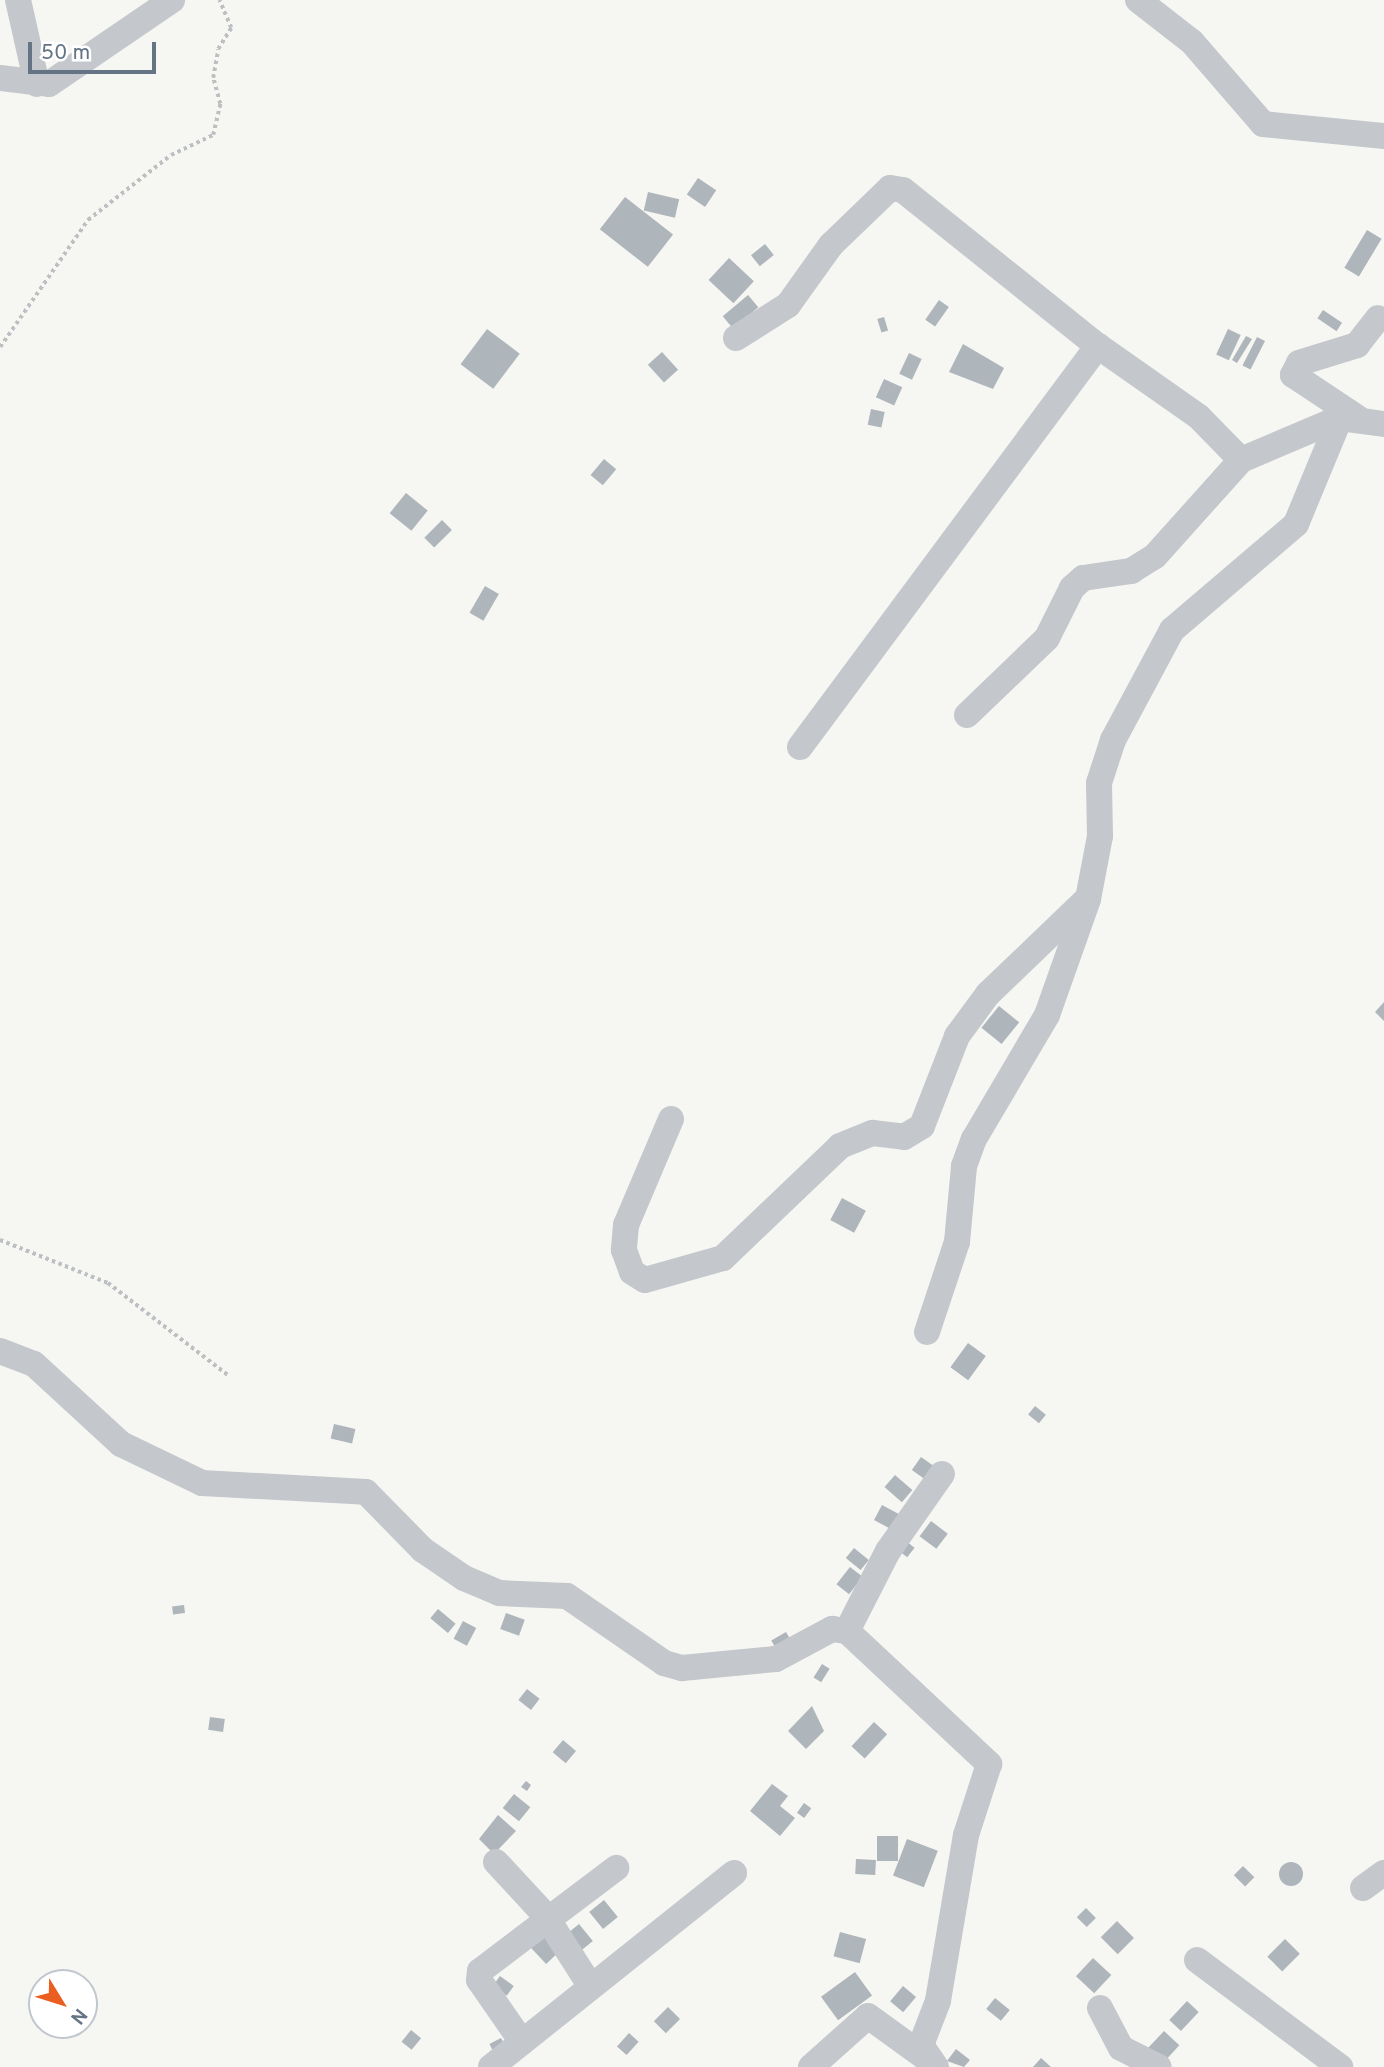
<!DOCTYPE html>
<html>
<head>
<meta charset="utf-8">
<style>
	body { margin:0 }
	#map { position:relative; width:1384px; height:2067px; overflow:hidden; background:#f6f7f3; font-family:Overpass,sans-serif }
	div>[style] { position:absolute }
	.building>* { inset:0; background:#aeb5bb; transform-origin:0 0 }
	.round { border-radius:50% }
	.path>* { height:3.5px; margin-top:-1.75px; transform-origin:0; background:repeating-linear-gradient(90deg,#bdc0c2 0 3.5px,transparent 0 7px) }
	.minor>* { height:26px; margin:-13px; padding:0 13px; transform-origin:13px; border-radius:13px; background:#c4c7cb }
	span { translate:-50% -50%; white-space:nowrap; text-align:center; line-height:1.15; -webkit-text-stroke:7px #fff; paint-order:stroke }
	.north { position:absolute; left:28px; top:1969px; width:70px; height:70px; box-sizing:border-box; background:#fff; border:2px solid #c1c7ce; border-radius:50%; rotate:128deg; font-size:19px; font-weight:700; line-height:28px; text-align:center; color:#647485 }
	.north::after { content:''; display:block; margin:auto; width:24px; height:32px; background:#ea5f1f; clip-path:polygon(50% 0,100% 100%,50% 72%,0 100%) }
	.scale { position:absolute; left:28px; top:42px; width:128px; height:32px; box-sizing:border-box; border:4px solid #647485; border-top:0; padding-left:9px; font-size:21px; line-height:24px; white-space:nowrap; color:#647485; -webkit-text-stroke:5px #fff; paint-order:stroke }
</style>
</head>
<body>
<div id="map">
	<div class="building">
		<i style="left:698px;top:178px;width:22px;height:20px;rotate:34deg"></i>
		<i style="left:648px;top:192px;width:32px;height:19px;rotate:13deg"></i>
		<i style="left:625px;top:197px;width:61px;height:41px;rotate:38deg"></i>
		<i style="left:1367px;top:230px;width:17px;height:44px;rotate:31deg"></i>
		<i style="left:765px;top:244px;width:14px;height:18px;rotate:51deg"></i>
		<i style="left:729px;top:258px;width:34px;height:30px;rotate:43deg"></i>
		<i style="left:748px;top:295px;width:16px;height:33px;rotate:50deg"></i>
		<i style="left:939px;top:300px;width:12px;height:24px;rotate:35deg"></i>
		<i style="left:1323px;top:310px;width:23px;height:10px;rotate:34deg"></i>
		<i style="left:884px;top:317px;width:14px;height:7px;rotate:73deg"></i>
		<i style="left:487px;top:329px;width:41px;height:44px;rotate:37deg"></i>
		<i style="left:1228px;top:329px;width:14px;height:28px;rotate:25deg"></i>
		<i style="clip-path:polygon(1246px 336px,1252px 339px,1237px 363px,1232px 360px)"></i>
		<i style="left:1257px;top:337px;width:9px;height:32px;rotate:27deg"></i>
		<i style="clip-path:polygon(963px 344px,1004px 368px,993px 389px,949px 372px)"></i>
		<i style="left:662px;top:352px;width:24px;height:19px;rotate:48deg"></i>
		<i style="left:909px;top:353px;width:14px;height:23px;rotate:25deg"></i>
		<i style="left:884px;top:379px;width:20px;height:20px;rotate:24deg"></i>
		<i style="left:871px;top:409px;width:14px;height:16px;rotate:12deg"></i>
		<i style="left:604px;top:459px;width:16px;height:21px;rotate:40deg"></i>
		<i style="left:406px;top:493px;width:28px;height:26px;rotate:39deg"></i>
		<i style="left:442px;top:520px;width:14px;height:25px;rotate:45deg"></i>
		<i style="left:485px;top:586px;width:16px;height:31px;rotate:30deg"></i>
		<i style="clip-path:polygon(1384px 1002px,1384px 1021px,1375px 1012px)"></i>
		<i style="left:999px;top:1006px;width:26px;height:28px;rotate:39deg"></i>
		<i style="left:842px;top:1198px;width:27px;height:25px;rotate:28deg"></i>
		<i style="left:968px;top:1343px;width:22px;height:30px;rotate:36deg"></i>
		<i style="left:1035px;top:1406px;width:14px;height:11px;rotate:39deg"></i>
		<i style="left:334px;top:1424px;width:22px;height:15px;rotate:13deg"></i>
		<i style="left:921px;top:1457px;width:16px;height:16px;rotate:35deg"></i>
		<i style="left:895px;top:1475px;width:23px;height:16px;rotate:41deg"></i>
		<i style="left:882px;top:1505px;width:19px;height:17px;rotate:28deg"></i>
		<i style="left:931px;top:1521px;width:21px;height:19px;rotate:37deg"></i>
		<i style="left:902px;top:1538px;width:16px;height:12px;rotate:38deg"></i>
		<i style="left:854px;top:1548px;width:19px;height:13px;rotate:39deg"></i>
		<i style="left:850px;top:1567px;width:16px;height:22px;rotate:38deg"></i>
		<i style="left:184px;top:1605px;width:8px;height:12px;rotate:83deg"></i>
		<i style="left:438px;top:1609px;width:23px;height:12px;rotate:40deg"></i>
		<i style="left:506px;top:1613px;width:20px;height:17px;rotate:20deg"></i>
		<i style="left:463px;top:1621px;width:15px;height:20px;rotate:28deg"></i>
		<i style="left:786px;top:1632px;width:16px;height:17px;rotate:60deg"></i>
		<i style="left:822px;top:1664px;width:9px;height:16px;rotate:32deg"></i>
		<i style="left:527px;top:1689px;width:16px;height:14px;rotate:38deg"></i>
		<i style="clip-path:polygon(812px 1706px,824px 1731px,806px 1749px,788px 1731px)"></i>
		<i style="left:210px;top:1717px;width:15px;height:13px;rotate:8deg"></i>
		<i style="left:874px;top:1722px;width:18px;height:33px;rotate:43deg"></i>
		<i style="left:563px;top:1740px;width:17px;height:16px;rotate:40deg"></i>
		<i style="clip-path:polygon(526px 1781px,531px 1785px,527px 1791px,521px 1787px)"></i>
		<i style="clip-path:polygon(772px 1784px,788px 1796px,780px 1806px,795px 1818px,780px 1836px,750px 1811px)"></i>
		<i style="left:514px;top:1794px;width:21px;height:18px;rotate:39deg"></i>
		<i style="left:804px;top:1803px;width:9px;height:12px;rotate:36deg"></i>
		<i style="clip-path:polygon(498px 1815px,516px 1831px,494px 1854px,479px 1839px)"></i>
		<i style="left:877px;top:1836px;width:21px;height:25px"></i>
		<i style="left:907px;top:1839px;width:33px;height:39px;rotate:21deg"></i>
		<i style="left:856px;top:1859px;width:20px;height:15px;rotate:3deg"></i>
		<i class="round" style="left:1279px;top:1862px;width:24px;height:24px"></i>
		<i style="left:1243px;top:1866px;width:16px;height:13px;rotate:45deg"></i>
		<i style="left:604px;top:1900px;width:22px;height:19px;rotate:51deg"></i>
		<i style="left:1086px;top:1908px;width:14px;height:13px;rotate:45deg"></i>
		<i style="left:1117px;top:1921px;width:24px;height:23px;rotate:45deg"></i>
		<i style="left:579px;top:1924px;width:22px;height:19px;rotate:51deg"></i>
		<i style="left:840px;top:1932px;width:27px;height:25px;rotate:15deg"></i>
		<i style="left:545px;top:1935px;width:22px;height:19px;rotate:47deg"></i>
		<i style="left:1285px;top:1939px;width:21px;height:25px;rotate:45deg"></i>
		<i style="left:1093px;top:1958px;width:25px;height:25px;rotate:43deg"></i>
		<i style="left:855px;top:1972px;width:29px;height:42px;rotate:54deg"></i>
		<i style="left:500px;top:1976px;width:17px;height:12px;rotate:36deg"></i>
		<i style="left:903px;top:1986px;width:17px;height:20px;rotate:40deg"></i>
		<i style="left:995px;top:1998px;width:19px;height:14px;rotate:39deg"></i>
		<i style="left:1187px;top:2001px;width:16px;height:26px;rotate:43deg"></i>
		<i style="left:668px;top:2007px;width:17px;height:20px;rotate:45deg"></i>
		<i style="left:411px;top:2030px;width:13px;height:15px;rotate:39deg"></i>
		<i style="left:1164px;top:2031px;width:21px;height:23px;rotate:43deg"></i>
		<i style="left:629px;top:2033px;width:13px;height:18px;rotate:42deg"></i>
		<i style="left:501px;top:2038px;width:13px;height:13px;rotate:63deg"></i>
		<i style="clip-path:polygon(956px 2049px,970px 2060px,964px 2067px,947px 2061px)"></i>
		<i style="clip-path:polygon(1041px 2058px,1051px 2067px,1033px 2067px)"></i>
	</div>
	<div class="path">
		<i style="left:0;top:347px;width:155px;rotate:-55.3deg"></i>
		<i style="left:88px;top:220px;width:105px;rotate:-38.1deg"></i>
		<i style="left:171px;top:155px;width:47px;rotate:-25.5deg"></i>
		<i style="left:213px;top:135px;width:32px;rotate:-77deg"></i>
		<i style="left:220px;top:104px;width:27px;rotate:-105deg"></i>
		<i style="left:213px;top:78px;width:29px;rotate:-80deg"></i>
		<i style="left:218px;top:49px;width:25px;rotate:-58deg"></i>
		<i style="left:231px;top:28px;width:30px;rotate:-113deg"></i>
		<i style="left:0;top:1240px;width:116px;rotate:21.7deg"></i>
		<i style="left:108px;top:1283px;width:153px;rotate:37.5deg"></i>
	</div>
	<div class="minor">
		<i style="left:18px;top:0;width:86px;rotate:77.3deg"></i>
		<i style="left:1138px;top:0;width:68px;rotate:37.9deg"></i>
		<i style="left:1192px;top:42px;width:108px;rotate:49.1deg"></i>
		<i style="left:1263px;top:124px;width:122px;rotate:5.7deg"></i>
		<i style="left:0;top:78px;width:49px;rotate:7deg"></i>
		<i style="left:49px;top:84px;width:149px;rotate:-34.3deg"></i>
		<i style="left:736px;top:338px;width:62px;rotate:-32.4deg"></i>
		<i style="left:788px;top:305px;width:74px;rotate:-54.4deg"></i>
		<i style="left:831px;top:245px;width:82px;rotate:-44deg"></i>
		<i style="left:890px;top:188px;width:13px;rotate:9deg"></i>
		<i style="left:903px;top:190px;width:250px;rotate:38.7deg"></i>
		<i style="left:1098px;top:346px;width:123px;rotate:35.1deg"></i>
		<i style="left:1199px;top:417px;width:60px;rotate:45.7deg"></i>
		<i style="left:1241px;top:460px;width:108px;rotate:-23deg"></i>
		<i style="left:1340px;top:418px;width:44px;rotate:7.8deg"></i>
		<i style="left:1358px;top:418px;width:78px;rotate:-146.5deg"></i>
		<i style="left:1293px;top:375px;width:13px;rotate:-63deg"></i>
		<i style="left:1299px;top:363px;width:61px;rotate:-17.2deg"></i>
		<i style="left:1357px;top:345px;width:34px;rotate:-52deg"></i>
		<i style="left:967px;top:715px;width:111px;rotate:-43.9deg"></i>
		<i style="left:1047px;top:638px;width:56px;rotate:-63.4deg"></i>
		<i style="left:1072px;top:588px;width:15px;rotate:-42deg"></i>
		<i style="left:1083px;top:578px;width:49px;rotate:-8.3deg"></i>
		<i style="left:1131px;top:571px;width:28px;rotate:-32deg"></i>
		<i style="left:1155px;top:556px;width:129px;rotate:-48.1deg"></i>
		<i style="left:800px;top:747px;width:500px;rotate:-53.4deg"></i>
		<i style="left:671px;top:1119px;width:115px;rotate:113deg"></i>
		<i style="left:626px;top:1225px;width:25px;rotate:95deg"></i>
		<i style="left:624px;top:1250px;width:23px;rotate:70deg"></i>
		<i style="left:632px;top:1272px;width:15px;rotate:32deg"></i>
		<i style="left:645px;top:1280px;width:81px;rotate:-15.8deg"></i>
		<i style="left:723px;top:1258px;width:162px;rotate:-43.7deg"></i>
		<i style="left:840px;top:1146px;width:35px;rotate:-22deg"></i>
		<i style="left:873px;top:1133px;width:31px;rotate:7deg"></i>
		<i style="left:904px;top:1137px;width:21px;rotate:-31deg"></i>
		<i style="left:922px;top:1126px;width:97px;rotate:-68.7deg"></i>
		<i style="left:957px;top:1036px;width:52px;rotate:-53.6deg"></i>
		<i style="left:988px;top:994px;width:133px;rotate:-43.8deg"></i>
		<i style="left:927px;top:1332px;width:95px;rotate:-71.6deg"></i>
		<i style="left:957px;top:1242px;width:76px;rotate:-84.7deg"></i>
		<i style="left:964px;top:1166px;width:29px;rotate:-70deg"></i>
		<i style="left:974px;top:1139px;width:144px;rotate:-59.5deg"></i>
		<i style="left:1047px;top:1015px;width:123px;rotate:-70.5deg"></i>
		<i style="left:1088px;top:899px;width:64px;rotate:-79.2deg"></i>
		<i style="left:1100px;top:836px;width:53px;rotate:-91.1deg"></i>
		<i style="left:1099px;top:783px;width:45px;rotate:-72deg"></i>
		<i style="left:1113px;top:740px;width:125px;rotate:-61.8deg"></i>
		<i style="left:1172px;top:630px;width:163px;rotate:-40.5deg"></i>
		<i style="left:1296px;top:524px;width:115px;rotate:-67.5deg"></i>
		<i style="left:0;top:1351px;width:36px;rotate:21deg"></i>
		<i style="left:34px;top:1364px;width:118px;rotate:42.6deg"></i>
		<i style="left:121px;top:1444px;width:90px;rotate:25.7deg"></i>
		<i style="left:202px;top:1483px;width:164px;rotate:3.1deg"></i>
		<i style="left:366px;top:1492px;width:81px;rotate:45.5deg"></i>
		<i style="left:423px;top:1550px;width:50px;rotate:34.3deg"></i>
		<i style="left:464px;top:1578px;width:38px;rotate:23deg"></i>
		<i style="left:499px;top:1593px;width:68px;rotate:2.5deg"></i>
		<i style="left:567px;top:1596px;width:118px;rotate:34.6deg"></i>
		<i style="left:664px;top:1663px;width:19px;rotate:16deg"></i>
		<i style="left:682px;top:1668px;width:94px;rotate:-5.5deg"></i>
		<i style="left:776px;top:1659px;width:64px;rotate:-28.2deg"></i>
		<i style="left:832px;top:1629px;width:15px;rotate:8deg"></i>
		<i style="left:847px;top:1631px;width:195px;rotate:43.1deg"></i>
		<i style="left:989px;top:1764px;width:75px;rotate:107.9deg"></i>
		<i style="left:966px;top:1835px;width:168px;rotate:99.6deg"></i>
		<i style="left:938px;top:2001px;width:47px;rotate:111.1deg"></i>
		<i style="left:921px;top:2045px;width:27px;rotate:56deg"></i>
		<i style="left:847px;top:1631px;width:90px;rotate:-62.9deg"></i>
		<i style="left:888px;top:1551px;width:94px;rotate:-55deg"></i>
		<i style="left:496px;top:1862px;width:72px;rotate:47.2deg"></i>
		<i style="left:545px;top:1915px;width:85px;rotate:57.4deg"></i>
		<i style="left:1363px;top:1888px;width:26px;rotate:-36deg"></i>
		<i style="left:1197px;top:1960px;width:179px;rotate:36.8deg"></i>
		<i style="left:1100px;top:2008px;width:45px;rotate:62.3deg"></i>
		<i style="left:1121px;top:2048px;width:42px;rotate:26.6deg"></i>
		<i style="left:522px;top:2042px;width:75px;rotate:-124.7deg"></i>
		<i style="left:479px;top:1980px;width:9px;rotate:-84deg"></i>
		<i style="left:480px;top:1971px;width:171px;rotate:-37.1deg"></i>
		<i style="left:491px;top:2067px;width:311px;rotate:-38.6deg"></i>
		<i style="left:811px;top:2067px;width:76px;rotate:-41.8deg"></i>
		<i style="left:868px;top:2016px;width:72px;rotate:35.9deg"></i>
	</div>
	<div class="north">N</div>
	<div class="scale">50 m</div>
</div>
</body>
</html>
